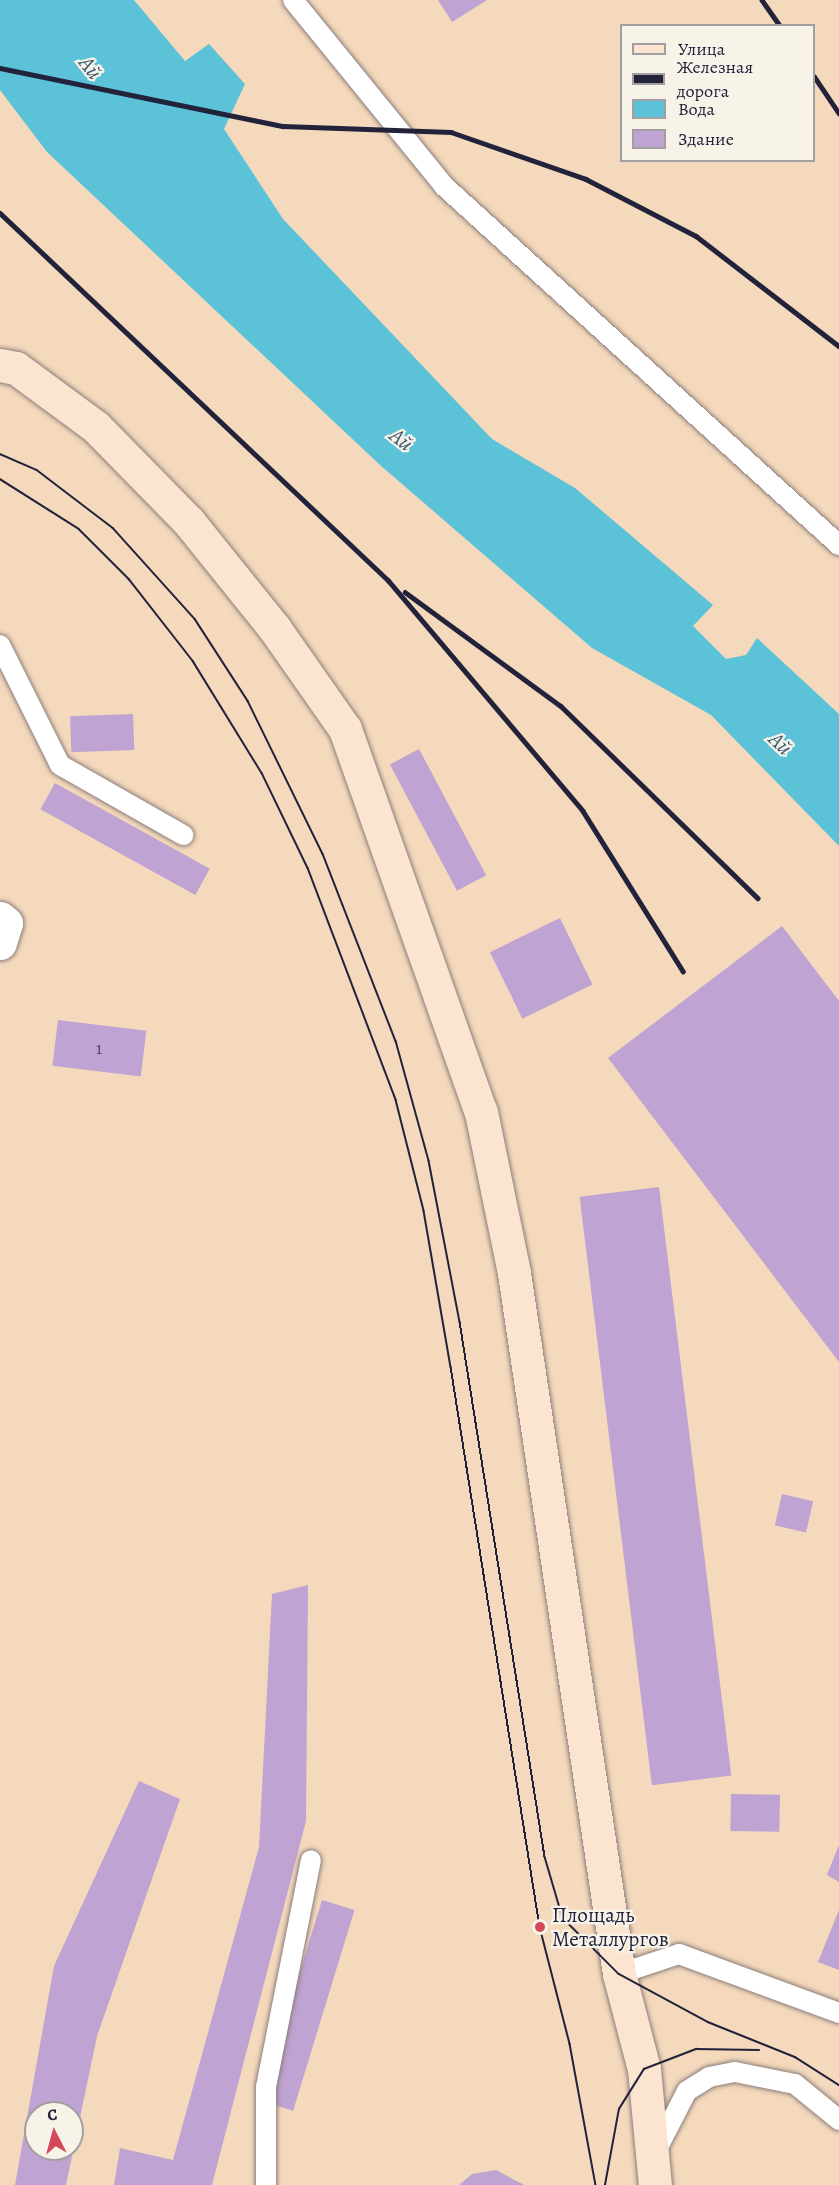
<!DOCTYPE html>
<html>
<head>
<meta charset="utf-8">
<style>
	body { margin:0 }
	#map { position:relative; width:839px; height:2185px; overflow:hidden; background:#f4d9bc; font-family:Alegreya,serif }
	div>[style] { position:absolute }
	.water>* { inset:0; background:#5bc2d8 }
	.building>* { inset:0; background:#bfa3d2; transform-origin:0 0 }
	.roads { filter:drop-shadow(0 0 2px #8b7e7c) drop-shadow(0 0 2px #8b7e7c) }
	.lane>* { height:20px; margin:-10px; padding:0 10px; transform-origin:10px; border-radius:10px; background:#fff }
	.street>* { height:33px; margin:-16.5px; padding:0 16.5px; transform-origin:16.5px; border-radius:16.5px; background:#fff }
	.secondary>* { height:33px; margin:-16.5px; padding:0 16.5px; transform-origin:16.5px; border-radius:16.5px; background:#fce5d0 }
	.tram>* { height:1.5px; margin:-0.75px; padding:0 0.75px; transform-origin:0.75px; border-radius:0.75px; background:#22223b }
	.rail>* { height:4.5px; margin:-2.25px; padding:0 2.25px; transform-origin:2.25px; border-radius:2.25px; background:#22223b }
	.dots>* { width:16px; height:16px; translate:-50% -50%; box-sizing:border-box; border:3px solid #f7f3e8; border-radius:50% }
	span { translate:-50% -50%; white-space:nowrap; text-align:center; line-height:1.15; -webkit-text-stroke:4.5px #f7f3e8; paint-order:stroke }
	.number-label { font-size:18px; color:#494261 }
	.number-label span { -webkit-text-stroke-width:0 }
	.poi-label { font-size:21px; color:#22223b }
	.left { translate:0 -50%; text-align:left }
	.water-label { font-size:22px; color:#365a72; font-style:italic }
	.legend { position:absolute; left:620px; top:24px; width:195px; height:138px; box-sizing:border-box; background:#f7f3e8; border:2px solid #a29fa3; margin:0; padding:8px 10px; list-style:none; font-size:18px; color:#22223b }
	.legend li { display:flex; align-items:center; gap:12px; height:30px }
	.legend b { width:30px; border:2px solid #a29fa3 }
	.north { position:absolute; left:24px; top:2101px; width:60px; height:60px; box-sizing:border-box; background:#f7f3e8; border:2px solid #a29fa3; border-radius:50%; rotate:354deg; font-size:16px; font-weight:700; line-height:24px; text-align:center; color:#22223b }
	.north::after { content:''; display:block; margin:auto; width:21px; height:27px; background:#d1495b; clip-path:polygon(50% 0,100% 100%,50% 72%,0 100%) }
</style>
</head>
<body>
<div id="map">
	<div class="water">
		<i style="clip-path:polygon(0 0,134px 0,185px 61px,209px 44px,245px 84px,224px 129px,283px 219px,492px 439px,575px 488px,713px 605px,693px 626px,726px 659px,746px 655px,757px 638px,839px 714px,839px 846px,711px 715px,592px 648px,380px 465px,47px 152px,0 90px)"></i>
	</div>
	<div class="building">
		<i style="clip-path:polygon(438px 0,487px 0,452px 22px)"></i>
		<i style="left:133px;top:714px;width:36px;height:63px;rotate:88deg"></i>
		<i style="left:419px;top:749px;width:143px;height:33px;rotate:62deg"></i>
		<i style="left:55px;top:783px;width:177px;height:30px;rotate:29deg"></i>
		<i style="left:560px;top:918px;width:74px;height:78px;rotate:64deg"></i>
		<i style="clip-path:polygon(782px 926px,839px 1001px,839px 1362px,608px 1058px)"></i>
		<i style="left:58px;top:1020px;width:89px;height:46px;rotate:7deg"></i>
		<i style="left:659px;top:1187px;width:593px;height:80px;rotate:83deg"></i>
		<i style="left:782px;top:1494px;width:32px;height:32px;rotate:13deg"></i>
		<i style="clip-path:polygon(308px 1585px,306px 1821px,212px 2185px,114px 2185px,120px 2148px,173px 2160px,259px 1847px,272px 1594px)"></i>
		<i style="clip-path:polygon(evenodd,139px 1781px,180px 1799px,97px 2036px,66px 2185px,15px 2185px,54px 1966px,139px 1781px,36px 2113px,72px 2113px,72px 2149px,36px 2149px,36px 2113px)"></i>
		<i style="left:731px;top:1794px;width:49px;height:37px;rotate:1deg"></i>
		<i style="clip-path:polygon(839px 1845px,839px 1882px,827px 1875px)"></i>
		<i style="left:322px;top:1900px;width:34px;height:210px;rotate:17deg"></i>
		<i style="clip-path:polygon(839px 1910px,839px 1970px,818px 1962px)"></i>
		<i style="clip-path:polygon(496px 2170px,524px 2185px,459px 2185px,472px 2174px)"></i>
	</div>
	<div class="roads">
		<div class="lane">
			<i style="left:293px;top:0;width:240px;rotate:50.9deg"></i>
			<i style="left:444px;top:186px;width:534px;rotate:42.27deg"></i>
			<i style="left:0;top:645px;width:134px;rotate:63.4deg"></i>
			<i style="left:60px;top:765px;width:142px;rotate:29.6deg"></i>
			<i style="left:619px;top:1974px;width:63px;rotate:-18.4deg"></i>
			<i style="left:679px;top:1954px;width:171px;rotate:20.2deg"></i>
			<i style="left:657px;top:2149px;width:65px;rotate:-62.7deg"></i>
			<i style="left:687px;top:2091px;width:26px;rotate:-32deg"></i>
			<i style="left:709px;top:2077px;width:26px;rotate:-11deg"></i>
			<i style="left:735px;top:2072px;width:61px;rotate:11.3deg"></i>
			<i style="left:795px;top:2084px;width:57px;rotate:39.3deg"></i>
			<i style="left:266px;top:2185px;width:98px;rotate:-90deg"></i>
			<i style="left:266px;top:2087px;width:231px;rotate:-78.8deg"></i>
		</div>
		<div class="street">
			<i style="left:0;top:918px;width:8px;rotate:40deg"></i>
			<i style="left:6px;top:923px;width:21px;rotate:107deg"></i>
		</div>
		<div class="secondary">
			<i style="left:0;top:365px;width:16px;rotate:11deg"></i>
			<i style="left:16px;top:368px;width:99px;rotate:36.4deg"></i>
			<i style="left:96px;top:427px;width:133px;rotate:45.6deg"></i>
			<i style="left:189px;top:522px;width:137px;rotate:51.2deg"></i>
			<i style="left:275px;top:629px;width:122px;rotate:55deg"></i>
			<i style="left:345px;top:729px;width:406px;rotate:70.5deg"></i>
			<i style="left:481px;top:1112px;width:164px;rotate:78.4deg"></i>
			<i style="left:514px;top:1273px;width:709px;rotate:81.48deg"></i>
			<i style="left:619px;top:1974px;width:98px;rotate:75.3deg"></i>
			<i style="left:644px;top:2069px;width:117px;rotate:84.6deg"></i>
		</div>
	</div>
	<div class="tram">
		<i style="left:0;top:454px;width:40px;rotate:23.4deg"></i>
		<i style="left:37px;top:470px;width:96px;rotate:37.3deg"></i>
		<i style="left:113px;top:528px;width:122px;rotate:48deg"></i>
		<i style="left:195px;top:619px;width:98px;rotate:57.1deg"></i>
		<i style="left:248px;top:701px;width:170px;rotate:63.9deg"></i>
		<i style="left:323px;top:854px;width:201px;rotate:68.7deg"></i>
		<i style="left:396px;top:1041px;width:124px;rotate:74.6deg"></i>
		<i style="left:429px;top:1161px;width:164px;rotate:79.1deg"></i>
		<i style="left:460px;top:1322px;width:542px;rotate:80.97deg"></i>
		<i style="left:545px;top:1857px;width:64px;rotate:73.6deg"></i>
		<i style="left:563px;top:1918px;width:79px;rotate:45deg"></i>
		<i style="left:619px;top:1974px;width:101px;rotate:28.3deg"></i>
		<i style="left:708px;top:2022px;width:94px;rotate:21.9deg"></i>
		<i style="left:795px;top:2057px;width:52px;rotate:32.5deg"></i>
		<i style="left:0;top:479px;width:93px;rotate:32.3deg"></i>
		<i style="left:79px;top:529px;width:71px;rotate:45deg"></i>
		<i style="left:129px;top:579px;width:104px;rotate:52deg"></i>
		<i style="left:193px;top:661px;width:132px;rotate:58.4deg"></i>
		<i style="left:262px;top:773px;width:106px;rotate:64.2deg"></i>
		<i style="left:308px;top:868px;width:248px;rotate:69.2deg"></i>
		<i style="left:396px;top:1100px;width:114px;rotate:75.8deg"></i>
		<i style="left:424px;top:1211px;width:158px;rotate:80.2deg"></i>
		<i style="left:451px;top:1367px;width:567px;rotate:80.97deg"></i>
		<i style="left:540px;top:1927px;width:121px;rotate:75.6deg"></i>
		<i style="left:570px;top:2044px;width:143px;rotate:79.6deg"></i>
		<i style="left:605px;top:2185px;width:77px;rotate:-79.6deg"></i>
		<i style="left:619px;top:2109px;width:47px;rotate:-58deg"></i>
		<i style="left:644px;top:2069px;width:56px;rotate:-21deg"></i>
		<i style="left:696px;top:2049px;width:63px;rotate:0.9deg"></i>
	</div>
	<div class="rail">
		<i style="left:762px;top:0;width:32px;rotate:55deg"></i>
		<i style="left:0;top:68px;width:289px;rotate:11.6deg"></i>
		<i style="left:283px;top:126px;width:168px;rotate:2deg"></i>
		<i style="left:451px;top:132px;width:143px;rotate:19.2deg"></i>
		<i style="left:586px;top:179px;width:124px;rotate:27.4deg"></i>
		<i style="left:696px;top:236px;width:180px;rotate:37.6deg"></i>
		<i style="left:814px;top:76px;width:45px;rotate:56deg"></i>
		<i style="left:0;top:213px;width:534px;rotate:43.41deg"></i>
		<i style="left:388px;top:580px;width:302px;rotate:49.8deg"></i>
		<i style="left:583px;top:811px;width:189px;rotate:58deg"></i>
		<i style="left:405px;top:592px;width:193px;rotate:36.2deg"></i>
		<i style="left:561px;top:706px;width:275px;rotate:44.3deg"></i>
	</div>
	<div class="dots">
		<i style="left:540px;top:1927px;background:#d1495b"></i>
	</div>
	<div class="number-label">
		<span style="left:99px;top:1048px">1</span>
	</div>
	<div class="poi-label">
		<span class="left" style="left:552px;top:1927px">Площадь<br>Металлургов</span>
	</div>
	<div class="water-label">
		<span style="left:90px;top:68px;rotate:52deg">Ай</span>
		<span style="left:401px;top:440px;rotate:38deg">Ай</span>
		<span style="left:780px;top:744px;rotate:44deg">Ай</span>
	</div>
	<ul class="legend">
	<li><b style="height:8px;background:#fce5d0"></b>Улица</li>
	<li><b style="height:8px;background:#22223b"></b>Железная дорога</li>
	<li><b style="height:16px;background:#5bc2d8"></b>Вода</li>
	<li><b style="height:16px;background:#bfa3d2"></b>Здание</li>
	</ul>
	<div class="north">С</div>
</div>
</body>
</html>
